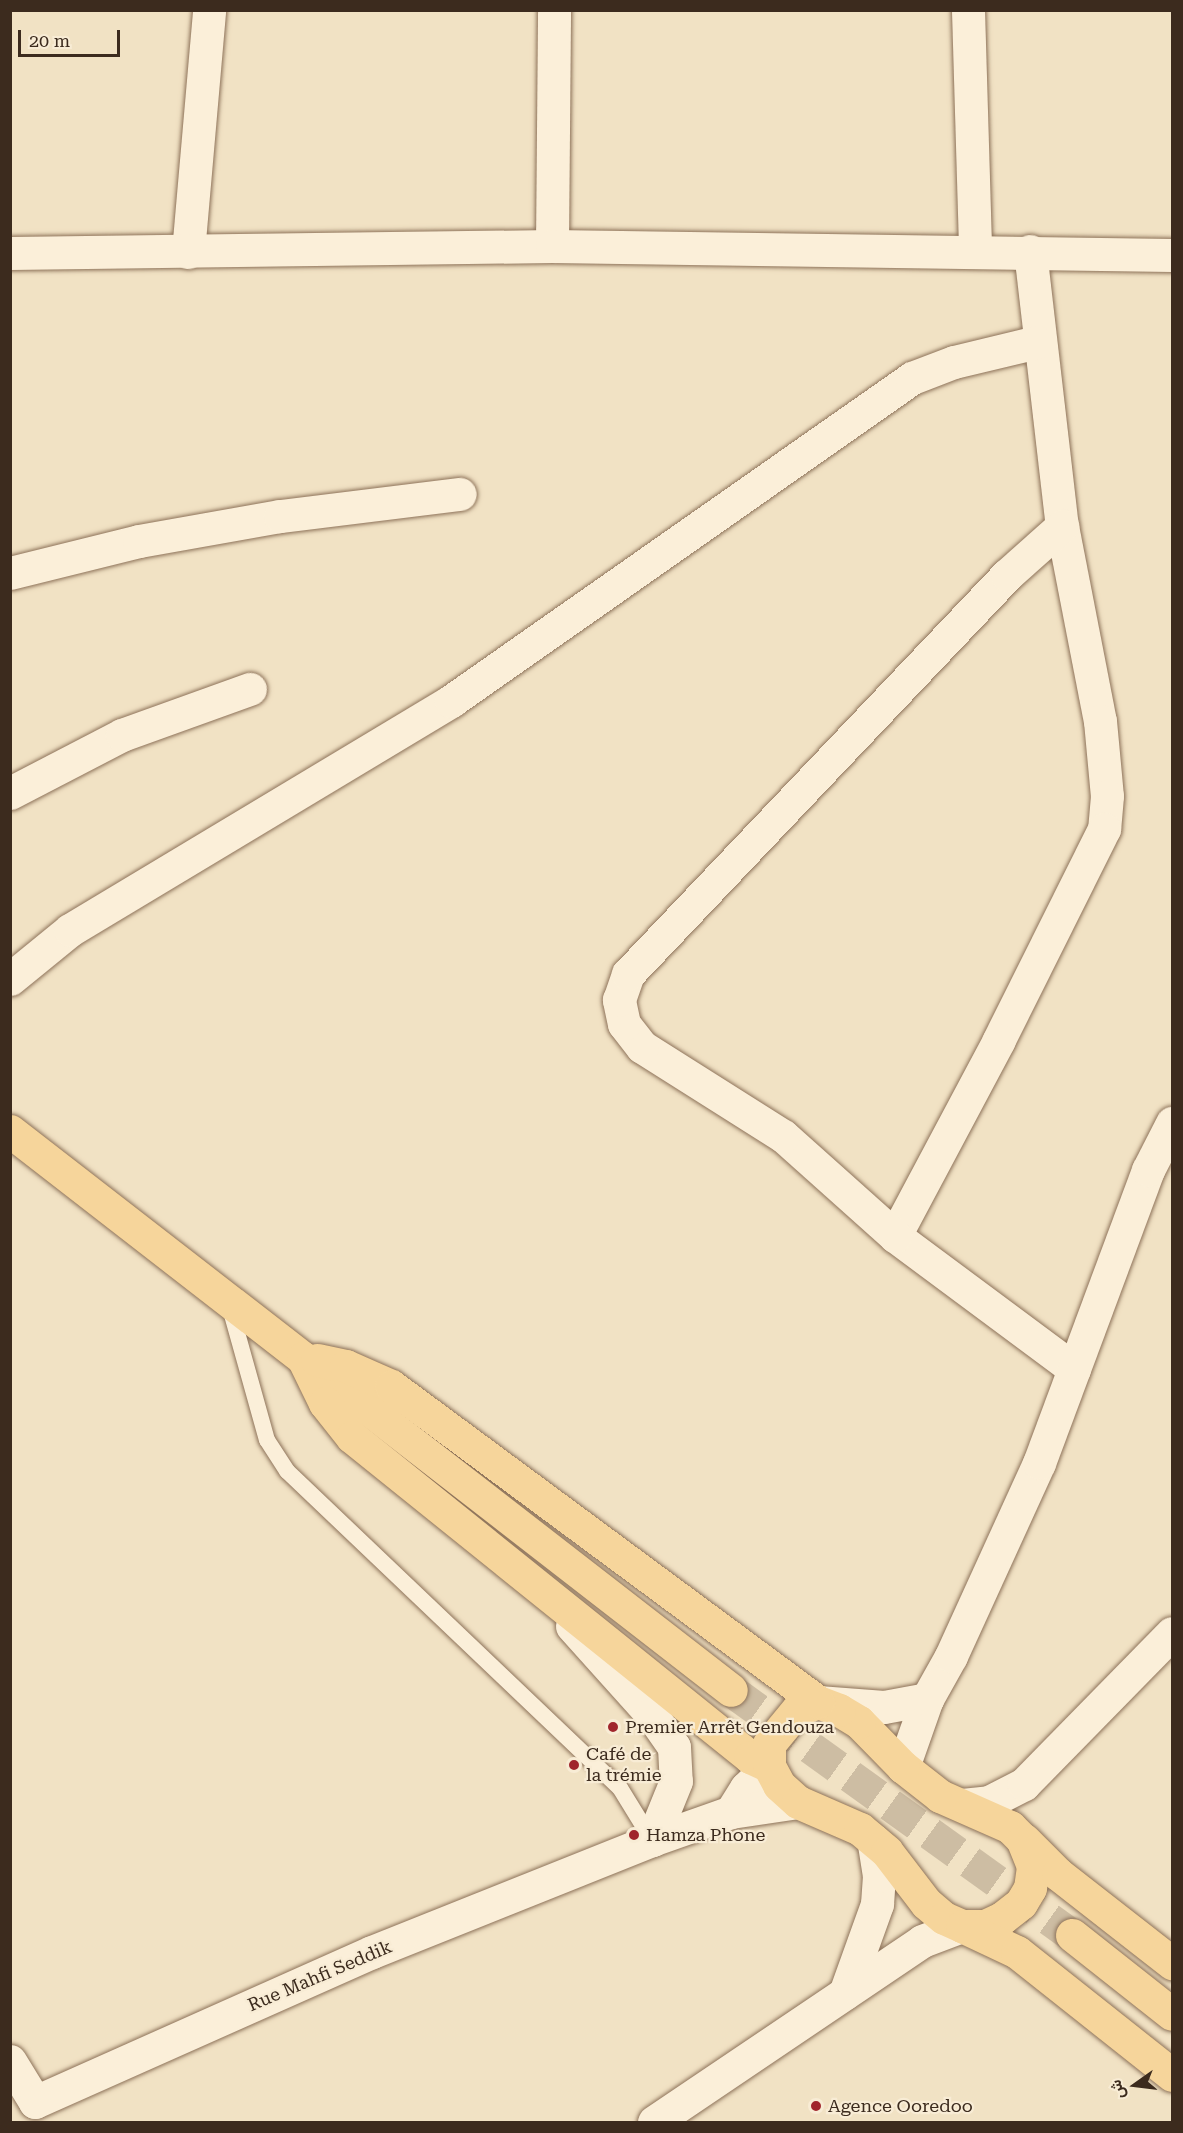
<!DOCTYPE html>
<html>
<head>
<meta charset="utf-8">
<style>
	body { margin:0 }
	#map { position:relative; width:1183px; height:2133px; overflow:hidden; background:#f1e2c4; font-family:"Roboto Serif",Vazirmatn,serif }
	div>[style] { position:absolute }
	.primary-tunnel>* { height:33px; margin-top:-16.5px; transform-origin:0; background:repeating-linear-gradient(90deg,#cdbda3 0 33px,transparent 0 49px) }
	.roads { filter:drop-shadow(0 0 2px #8d7259) drop-shadow(0 0 2px #8d7259) }
	.service>* { height:16px; margin:-8px; padding:0 8px; transform-origin:8px; border-radius:8px; background:#fbefd9 }
	.minor>* { height:33px; margin:-16.5px; padding:0 16.5px; transform-origin:16.5px; border-radius:16.5px; background:#fbefd9 }
	.tertiary>* { height:33px; margin:-16.5px; padding:0 16.5px; transform-origin:16.5px; border-radius:16.5px; background:#fbefd9 }
	.primary>* { height:33px; margin:-16.5px; padding:0 16.5px; transform-origin:16.5px; border-radius:16.5px; background:#f6d59b }
	.dots>* { width:16px; height:16px; translate:-50% -50%; box-sizing:border-box; border:3px solid #f8ecd5; border-radius:50% }
	span { translate:-50% -50%; white-space:nowrap; text-align:center; line-height:1.15; -webkit-text-stroke:4.5px #f8ecd5; paint-order:stroke }
	.poi-label { font-size:18px; color:#3c2b1e }
	.left { translate:0 -50%; text-align:left }
	.street-label { font-size:18px; color:#3c2b1e }
	.frame { position:absolute; inset:0; border:12px solid #3c2b1e; pointer-events:none }
	.north { position:absolute; left:1105px; top:2055px; width:60px; height:60px; -webkit-text-stroke:4px #f8ecd5; paint-order:stroke; rotate:256deg; font-size:16px; font-weight:700; line-height:24px; text-align:center; color:#3c2b1e }
	.north::after { content:''; display:block; margin:auto; width:21px; height:27px; background:#3c2b1e; clip-path:polygon(50% 0,100% 100%,50% 72%,0 100%) }
	.scale { position:absolute; left:18px; top:30px; width:102px; height:27px; box-sizing:border-box; border:3px solid #3c2b1e; border-top:0; padding-left:8px; font-size:18px; line-height:21px; white-space:nowrap; color:#3c2b1e; -webkit-text-stroke:4px #f8ecd5; paint-order:stroke }
</style>
</head>
<body>
<div id="map">
	<div class="primary-tunnel">
		<i style="left:731px;top:1690px;width:420px;rotate:35.7deg"></i>
	</div>
	<div class="roads">
		<div class="service">
			<i style="left:229px;top:1304px;width:141px;rotate:74.4deg"></i>
			<i style="left:267px;top:1440px;width:37px;rotate:57deg"></i>
			<i style="left:287px;top:1471px;width:460px;rotate:43.6deg"></i>
			<i style="left:620px;top:1788px;width:61px;rotate:58.4deg"></i>
		</div>
		<div class="minor">
			<i style="left:968px;top:10px;width:240px;rotate:88.3deg"></i>
			<i style="left:552px;top:246px;width:236px;rotate:-89.5deg"></i>
			<i style="left:1030px;top:251px;width:277px;rotate:83.4deg"></i>
			<i style="left:1062px;top:526px;width:199px;rotate:79deg"></i>
			<i style="left:1100px;top:721px;width:75px;rotate:84.7deg"></i>
			<i style="left:1107px;top:796px;width:33px;rotate:95deg"></i>
			<i style="left:1104px;top:829px;width:236px;rotate:116.5deg"></i>
			<i style="left:999px;top:1040px;width:222px;rotate:118deg"></i>
			<i style="left:895px;top:1236px;width:223px;rotate:36.6deg"></i>
			<i style="left:188px;top:252px;width:243px;rotate:-85deg"></i>
			<i style="left:10px;top:253px;width:542px;rotate:-0.74deg"></i>
			<i style="left:552px;top:246px;width:620px;rotate:0.83deg"></i>
			<i style="left:10px;top:573px;width:133px;rotate:-13.9deg"></i>
			<i style="left:139px;top:541px;width:143px;rotate:-10.1deg"></i>
			<i style="left:280px;top:516px;width:181px;rotate:-7deg"></i>
			<i style="left:10px;top:793px;width:126px;rotate:-27.4deg"></i>
			<i style="left:122px;top:735px;width:136px;rotate:-19.8deg"></i>
			<i style="left:10px;top:979px;width:77px;rotate:-39.2deg"></i>
			<i style="left:70px;top:930px;width:445px;rotate:-31deg"></i>
			<i style="left:451px;top:701px;width:563px;rotate:-35.02deg"></i>
			<i style="left:912px;top:378px;width:45px;rotate:-20.9deg"></i>
			<i style="left:954px;top:362px;width:85px;rotate:-13.5deg"></i>
			<i style="left:895px;top:1236px;width:150px;rotate:-138.2deg"></i>
			<i style="left:783px;top:1136px;width:167px;rotate:-147.7deg"></i>
			<i style="left:642px;top:1047px;width:29px;rotate:-128deg"></i>
			<i style="left:624px;top:1024px;width:25px;rotate:-102deg"></i>
			<i style="left:619px;top:1000px;width:28px;rotate:-71deg"></i>
			<i style="left:628px;top:974px;width:550px;rotate:-46.47deg"></i>
			<i style="left:1007px;top:575px;width:74px;rotate:-41.7deg"></i>
			<i style="left:572px;top:1626px;width:118px;rotate:48.1deg"></i>
			<i style="left:651px;top:1714px;width:40px;rotate:55.1deg"></i>
			<i style="left:674px;top:1747px;width:34px;rotate:87deg"></i>
			<i style="left:676px;top:1781px;width:64px;rotate:112.1deg"></i>
			<i style="left:818px;top:1702px;width:66px;rotate:4.3deg"></i>
			<i style="left:884px;top:1707px;width:44px;rotate:-10.5deg"></i>
			<i style="left:903px;top:1767px;width:72px;rotate:-70.6deg"></i>
			<i style="left:927px;top:1699px;width:49px;rotate:-60.8deg"></i>
			<i style="left:951px;top:1656px;width:212px;rotate:-65.5deg"></i>
			<i style="left:1039px;top:1463px;width:313px;rotate:-69.6deg"></i>
			<i style="left:1148px;top:1170px;width:53px;rotate:-62.9deg"></i>
			<i style="left:731px;top:1812px;width:28px;rotate:-58deg"></i>
			<i style="left:746px;top:1788px;width:32px;rotate:-44deg"></i>
			<i style="left:10px;top:2061px;width:48px;rotate:58.6deg"></i>
			<i style="left:35px;top:2102px;width:369px;rotate:-24deg"></i>
			<i style="left:372px;top:1952px;width:302px;rotate:-21.8deg"></i>
			<i style="left:652px;top:1840px;width:84px;rotate:-19.5deg"></i>
			<i style="left:731px;top:1812px;width:68px;rotate:-8.5deg"></i>
		</div>
		<div class="tertiary">
			<i style="left:962px;top:1805px;width:27px;rotate:-6deg"></i>
			<i style="left:989px;top:1802px;width:39px;rotate:-27deg"></i>
			<i style="left:1024px;top:1784px;width:211px;rotate:-45.6deg"></i>
			<i style="left:845px;top:1993px;width:95px;rotate:-70.2deg"></i>
			<i style="left:877px;top:1904px;width:28px;rotate:-86deg"></i>
			<i style="left:879px;top:1876px;width:36px;rotate:-99deg"></i>
			<i style="left:654px;top:2122px;width:323px;rotate:-34deg"></i>
			<i style="left:922px;top:1941px;width:43px;rotate:-20.6deg"></i>
		</div>
		<div class="primary">
			<i style="left:10px;top:1131px;width:912px;rotate:37.79deg"></i>
			<i style="left:303px;top:1358px;width:50px;rotate:63.9deg"></i>
			<i style="left:325px;top:1403px;width:43px;rotate:51.5deg"></i>
			<i style="left:352px;top:1437px;width:511px;rotate:38.8deg"></i>
			<i style="left:750px;top:1757px;width:21px;rotate:25deg"></i>
			<i style="left:769px;top:1766px;width:21px;rotate:62deg"></i>
			<i style="left:779px;top:1785px;width:25px;rotate:42deg"></i>
			<i style="left:798px;top:1802px;width:68px;rotate:23.5deg"></i>
			<i style="left:860px;top:1829px;width:35px;rotate:40deg"></i>
			<i style="left:887px;top:1852px;width:64px;rotate:52.6deg"></i>
			<i style="left:926px;top:1903px;width:23px;rotate:40deg"></i>
			<i style="left:944px;top:1918px;width:20px;rotate:24deg"></i>
			<i style="left:962px;top:1926px;width:23px"></i>
			<i style="left:985px;top:1926px;width:19px;rotate:-25deg"></i>
			<i style="left:1002px;top:1918px;width:24px;rotate:-38deg"></i>
			<i style="left:1021px;top:1903px;width:17px;rotate:-59deg"></i>
			<i style="left:1030px;top:1888px;width:22px;rotate:-82deg"></i>
			<i style="left:1033px;top:1866px;width:29px;rotate:-112deg"></i>
			<i style="left:1022px;top:1839px;width:17px;rotate:-135deg"></i>
			<i style="left:1010px;top:1827px;width:77px;rotate:-156.1deg"></i>
			<i style="left:940px;top:1796px;width:47px;rotate:-141.9deg"></i>
			<i style="left:903px;top:1767px;width:63px;rotate:-134.4deg"></i>
			<i style="left:859px;top:1722px;width:23px;rotate:-149deg"></i>
			<i style="left:839px;top:1710px;width:22px;rotate:-159deg"></i>
			<i style="left:818px;top:1702px;width:22px;rotate:159deg"></i>
			<i style="left:797px;top:1710px;width:44px;rotate:129.5deg"></i>
			<i style="left:769px;top:1744px;width:22px;rotate:90deg"></i>
			<i style="left:317px;top:1360px;width:30px;rotate:12deg"></i>
			<i style="left:346px;top:1366px;width:49px;rotate:24deg"></i>
			<i style="left:391px;top:1386px;width:531px;rotate:36.5deg"></i>
			<i style="left:1024px;top:1840px;width:48px;rotate:45deg"></i>
			<i style="left:1058px;top:1874px;width:145px;rotate:38deg"></i>
			<i style="left:962px;top:1926px;width:61px;rotate:25.3deg"></i>
			<i style="left:1017px;top:1952px;width:198px;rotate:38.4deg"></i>
			<i style="left:1072px;top:1935px;width:127px;rotate:38.3deg"></i>
		</div>
	</div>
	<div class="dots">
		<i style="left:613px;top:1727px;background:#a0252c"></i>
		<i style="left:574px;top:1765px;background:#a0252c"></i>
		<i style="left:634px;top:1835px;background:#a0252c"></i>
		<i style="left:816px;top:2106px;background:#a0252c"></i>
	</div>
	<div class="poi-label">
		<span class="left" style="left:625px;top:1727px">Premier Arrêt Gendouza</span>
		<span class="left" style="left:586px;top:1765px">Café de<br>la trémie</span>
		<span class="left" style="left:646px;top:1835px">Hamza Phone</span>
		<span class="left" style="left:828px;top:2106px">Agence Ooredoo</span>
	</div>
	<div class="street-label">
		<span style="left:320px;top:1976px;rotate:-23deg">Rue Mahfi Seddik</span>
	</div>
	<div class="frame"></div>
	<div class="north">ش</div>
	<div class="scale">20 m</div>
</div>
</body>
</html>
